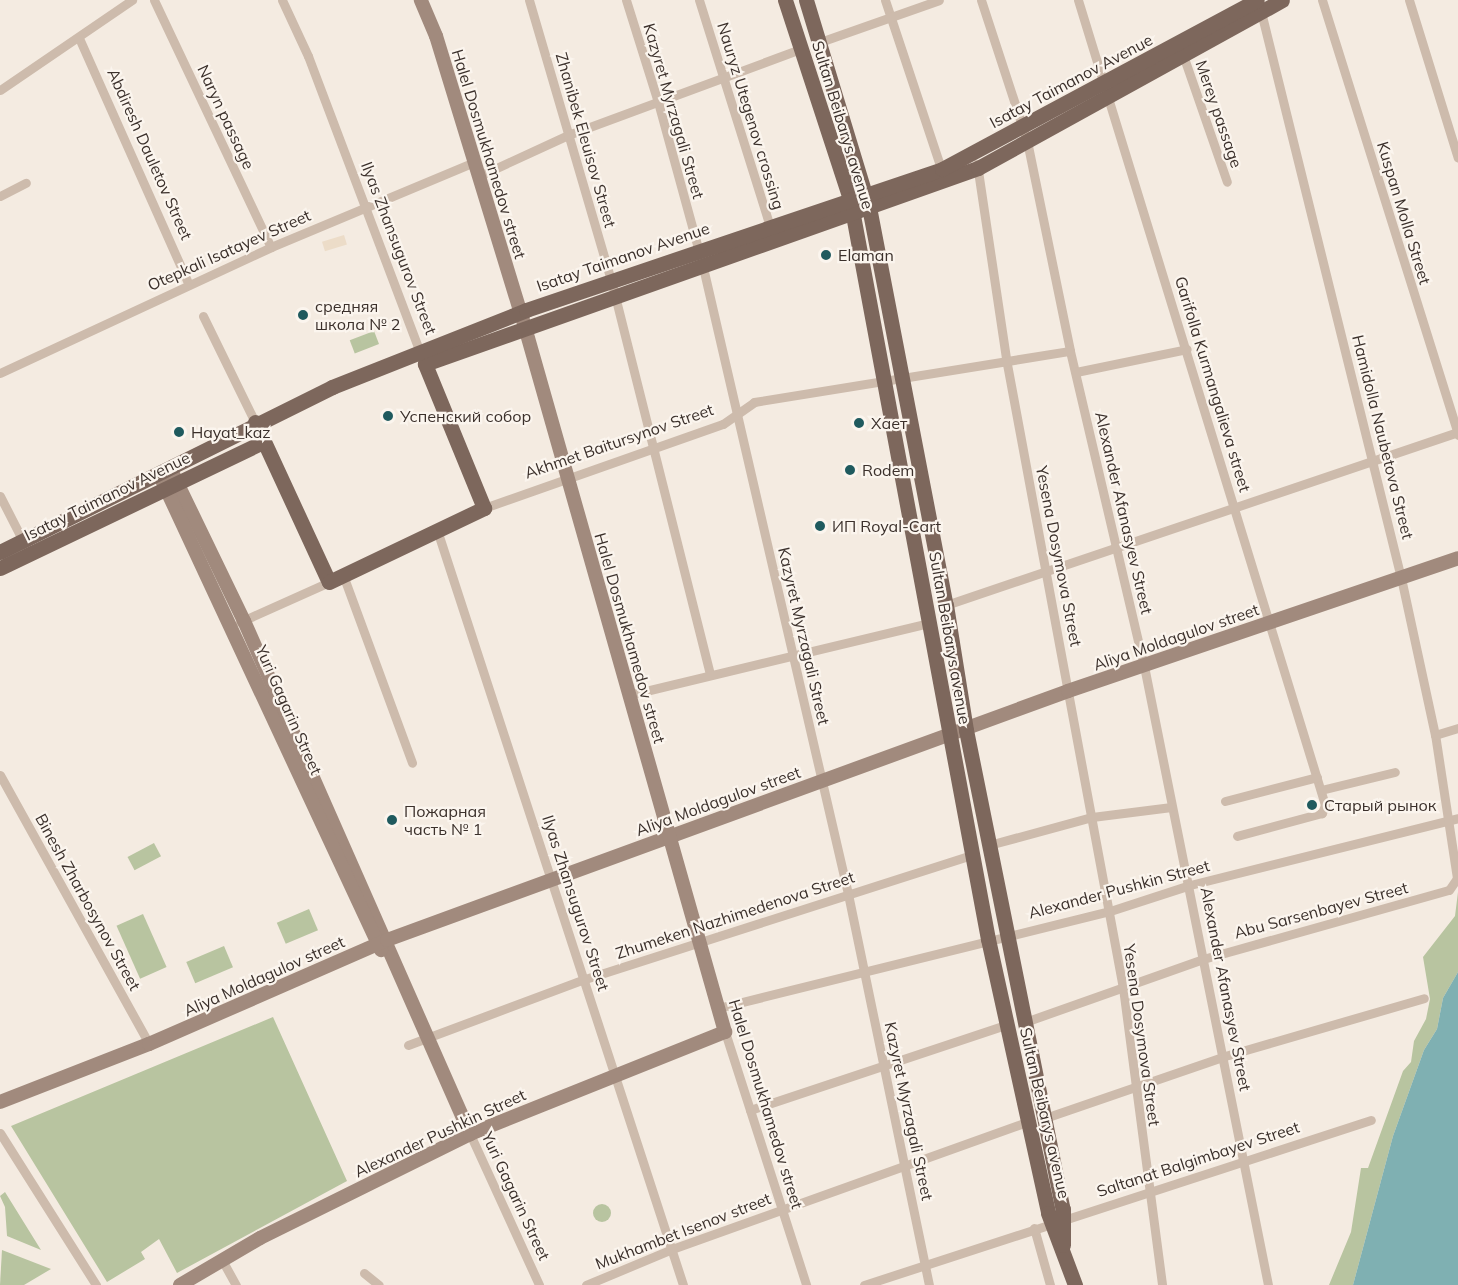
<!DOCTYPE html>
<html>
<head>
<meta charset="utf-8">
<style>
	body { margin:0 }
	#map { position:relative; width:1458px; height:1285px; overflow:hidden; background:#f4ebe1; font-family:Mulish,sans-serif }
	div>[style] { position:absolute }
	.green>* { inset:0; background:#b8c4a0; transform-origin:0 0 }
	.round { border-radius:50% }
	.plaza>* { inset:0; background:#ecdcc8; transform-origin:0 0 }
	.water>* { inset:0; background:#7fb0b2 }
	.street>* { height:9px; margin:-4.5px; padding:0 4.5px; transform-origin:4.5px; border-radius:4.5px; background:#cdbbac }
	.secondary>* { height:14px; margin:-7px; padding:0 7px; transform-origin:7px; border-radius:7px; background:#a18a7d }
	.primary>* { height:15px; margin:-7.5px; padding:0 7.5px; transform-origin:7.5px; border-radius:7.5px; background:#7d675c }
	.dots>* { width:16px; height:16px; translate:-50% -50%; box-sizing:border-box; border:3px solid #fbf5ee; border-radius:50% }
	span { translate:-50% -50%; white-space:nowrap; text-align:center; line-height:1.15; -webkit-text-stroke:4.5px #fbf5ee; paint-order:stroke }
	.street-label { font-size:16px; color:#3b302b }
	.poi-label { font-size:16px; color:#3b302b }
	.left { translate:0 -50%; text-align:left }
</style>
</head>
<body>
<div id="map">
	<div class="green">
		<i style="left:374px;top:331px;width:14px;height:26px;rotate:69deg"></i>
		<i style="left:154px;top:843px;width:15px;height:30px;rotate:62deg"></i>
		<i style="clip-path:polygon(1458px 892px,1458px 972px,1443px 998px,1437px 1029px,1424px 1050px,1393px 1136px,1353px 1285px,1329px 1285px,1351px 1232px,1361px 1168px,1368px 1168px,1403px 1071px,1411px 1062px,1414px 1041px,1426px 1019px,1430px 999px,1423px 957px,1455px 916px)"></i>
		<i style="left:309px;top:909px;width:23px;height:35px;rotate:67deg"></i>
		<i style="left:143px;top:914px;width:58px;height:29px;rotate:66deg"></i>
		<i style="left:224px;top:946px;width:23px;height:41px;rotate:67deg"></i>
		<i style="clip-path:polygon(273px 1017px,347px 1181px,177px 1273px,159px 1239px,141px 1252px,145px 1259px,107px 1282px,11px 1126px)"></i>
		<i style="clip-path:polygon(5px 1192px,41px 1250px,7px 1236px,5px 1207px,0 1196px)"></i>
		<i class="round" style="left:593px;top:1204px;width:18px;height:18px"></i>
		<i style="clip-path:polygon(2px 1250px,51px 1269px,24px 1285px,0 1285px)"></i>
	</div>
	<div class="plaza">
		<i style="left:344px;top:235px;width:10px;height:23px;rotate:73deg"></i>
	</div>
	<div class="water">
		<i style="clip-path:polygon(1458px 972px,1458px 1285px,1353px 1285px,1393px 1136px,1424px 1050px,1437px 1029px,1443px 998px)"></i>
	</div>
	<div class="street">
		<i style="left:154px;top:0;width:273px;rotate:64.7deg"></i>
		<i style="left:282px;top:0;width:62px;rotate:65.1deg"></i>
		<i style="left:308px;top:56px;width:320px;rotate:69.3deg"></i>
		<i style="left:529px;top:0;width:292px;rotate:73.7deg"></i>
		<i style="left:611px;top:280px;width:405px;rotate:75.9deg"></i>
		<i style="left:626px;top:0;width:107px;rotate:72.6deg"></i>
		<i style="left:658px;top:102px;width:167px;rotate:74.7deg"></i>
		<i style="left:702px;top:263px;width:648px;rotate:76.97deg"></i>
		<i style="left:848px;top:894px;width:399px;rotate:78.3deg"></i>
		<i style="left:699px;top:0;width:241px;rotate:72.6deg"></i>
		<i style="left:885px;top:0;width:180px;rotate:71.6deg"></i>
		<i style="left:981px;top:0;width:148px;rotate:71.9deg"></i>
		<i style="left:1027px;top:141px;width:214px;rotate:78.4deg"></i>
		<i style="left:1070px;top:351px;width:324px;rotate:76.8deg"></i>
		<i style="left:1144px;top:666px;width:631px;rotate:78.67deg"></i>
		<i style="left:1078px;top:0;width:842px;rotate:72.94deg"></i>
		<i style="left:1325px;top:805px;width:9px;rotate:111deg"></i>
		<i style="left:1322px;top:813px;width:88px;rotate:164.9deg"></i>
		<i style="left:1322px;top:0;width:456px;rotate:72.6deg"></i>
		<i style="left:1409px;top:0;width:165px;rotate:72.8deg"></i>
		<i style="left:79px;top:38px;width:270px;rotate:66deg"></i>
		<i style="left:820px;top:42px;width:126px;rotate:-19.4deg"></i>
		<i style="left:1183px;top:55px;width:134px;rotate:70.9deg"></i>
		<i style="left:0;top:90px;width:160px;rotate:-34.3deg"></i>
		<i style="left:977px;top:164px;width:202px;rotate:81.5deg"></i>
		<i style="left:1007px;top:364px;width:635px;rotate:79.47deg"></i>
		<i style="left:1123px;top:988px;width:300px;rotate:82.5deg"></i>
		<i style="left:477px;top:177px;width:100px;rotate:-24.8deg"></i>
		<i style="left:568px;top:135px;width:247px;rotate:-20.3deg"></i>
		<i style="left:0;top:196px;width:29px;rotate:-27deg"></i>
		<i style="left:203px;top:316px;width:118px;rotate:63.9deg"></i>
		<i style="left:1076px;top:372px;width:113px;rotate:-11.7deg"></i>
		<i style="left:0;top:373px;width:299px;rotate:-24.9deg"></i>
		<i style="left:271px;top:247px;width:220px;rotate:-22.7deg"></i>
		<i style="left:0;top:496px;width:55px;rotate:63deg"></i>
		<i style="left:484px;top:508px;width:253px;rotate:-19.4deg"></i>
		<i style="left:723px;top:424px;width:38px;rotate:-35deg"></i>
		<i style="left:754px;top:402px;width:320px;rotate:-9.2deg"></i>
		<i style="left:437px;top:530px;width:794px;rotate:71.95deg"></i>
		<i style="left:343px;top:575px;width:200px;rotate:69.8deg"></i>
		<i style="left:946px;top:605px;width:540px;rotate:-18.67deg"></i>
		<i style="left:240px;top:622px;width:98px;rotate:-24.2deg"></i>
		<i style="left:629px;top:695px;width:309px;rotate:-13.5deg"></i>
		<i style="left:1435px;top:735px;width:24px;rotate:-17deg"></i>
		<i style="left:0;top:775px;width:308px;rotate:61deg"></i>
		<i style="left:1321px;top:790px;width:76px;rotate:-13.7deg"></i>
		<i style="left:1225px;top:801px;width:95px;rotate:-14.6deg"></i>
		<i style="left:989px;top:845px;width:107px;rotate:-15.2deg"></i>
		<i style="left:1092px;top:817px;width:80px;rotate:-7.2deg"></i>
		<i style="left:718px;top:1008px;width:401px;rotate:-13.9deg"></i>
		<i style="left:1107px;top:912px;width:87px;rotate:-18deg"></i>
		<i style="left:1190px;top:885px;width:276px;rotate:-14deg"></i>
		<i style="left:1025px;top:1022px;width:189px;rotate:-19.5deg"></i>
		<i style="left:1203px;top:959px;width:255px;rotate:-15.7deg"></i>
		<i style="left:1449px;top:890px;width:14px;rotate:-56deg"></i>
		<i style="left:1457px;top:878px;width:145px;rotate:-98.7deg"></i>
		<i style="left:1435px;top:735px;width:161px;rotate:-102.2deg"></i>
		<i style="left:1401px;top:578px;width:587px;rotate:-103.89deg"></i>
		<i style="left:725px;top:1032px;width:266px;rotate:72.2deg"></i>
		<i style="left:408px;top:1045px;width:186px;rotate:-20.5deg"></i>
		<i style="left:582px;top:980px;width:410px;rotate:-17.8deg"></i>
		<i style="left:750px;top:1110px;width:270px;rotate:-18.4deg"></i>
		<i style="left:1045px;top:1118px;width:190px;rotate:-19deg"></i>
		<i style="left:1225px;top:1056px;width:207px;rotate:-16.2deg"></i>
		<i style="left:0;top:1133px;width:180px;rotate:57.7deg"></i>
		<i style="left:470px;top:1134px;width:166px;rotate:65.4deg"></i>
		<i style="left:1034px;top:1228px;width:59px;rotate:74.3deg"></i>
		<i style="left:222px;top:1260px;width:29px;rotate:61deg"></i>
		<i style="left:364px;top:1273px;width:19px;rotate:39deg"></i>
		<i style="left:586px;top:1285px;width:93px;rotate:-22.7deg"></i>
		<i style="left:672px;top:1249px;width:377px;rotate:-19.7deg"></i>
		<i style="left:864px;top:1285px;width:533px;rotate:-18.03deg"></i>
	</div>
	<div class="secondary">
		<i style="left:171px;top:470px;width:168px;rotate:64.2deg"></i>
		<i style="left:244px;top:621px;width:561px;rotate:66.22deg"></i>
		<i style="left:161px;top:478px;width:521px;rotate:65.01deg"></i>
		<i style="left:0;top:1102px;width:160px;rotate:-21.3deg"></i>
		<i style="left:149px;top:1044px;width:260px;rotate:-23.6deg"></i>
		<i style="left:387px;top:940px;width:725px;rotate:-20.08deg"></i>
		<i style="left:1068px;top:691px;width:412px;rotate:-18.8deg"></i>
		<i style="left:180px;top:1285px;width:93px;rotate:-30.4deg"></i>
		<i style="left:260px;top:1238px;width:234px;rotate:-26.3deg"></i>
		<i style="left:470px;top:1134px;width:275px;rotate:-21.8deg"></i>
		<i style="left:725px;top:1032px;width:733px;rotate:-105.84deg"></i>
		<i style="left:525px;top:327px;width:304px;rotate:-107deg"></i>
		<i style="left:436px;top:36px;width:39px;rotate:-113deg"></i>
	</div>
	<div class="primary">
		<i style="left:785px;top:0;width:209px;rotate:71.9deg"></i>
		<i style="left:850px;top:199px;width:753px;rotate:79.44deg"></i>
		<i style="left:988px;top:939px;width:280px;rotate:77.6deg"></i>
		<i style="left:1048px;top:1213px;width:77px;rotate:69.4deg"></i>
		<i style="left:806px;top:0;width:216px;rotate:73.1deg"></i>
		<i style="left:869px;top:207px;width:405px;rotate:79.1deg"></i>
		<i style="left:946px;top:605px;width:127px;rotate:80.9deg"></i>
		<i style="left:966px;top:730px;width:489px;rotate:78.6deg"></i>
		<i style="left:1063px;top:1209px;width:36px;rotate:90deg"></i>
		<i style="left:255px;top:422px;width:176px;rotate:65.2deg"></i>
		<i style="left:329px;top:582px;width:172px;rotate:-25.5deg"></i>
		<i style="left:484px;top:508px;width:156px;rotate:-112.3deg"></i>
		<i style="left:425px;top:364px;width:587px;rotate:-19.52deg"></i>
		<i style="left:978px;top:168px;width:347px;rotate:-28.9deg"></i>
		<i style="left:0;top:552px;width:371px;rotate:-26.4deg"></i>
		<i style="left:332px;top:387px;width:209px;rotate:-21.6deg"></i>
		<i style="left:526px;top:310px;width:439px;rotate:-18.7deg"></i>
		<i style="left:942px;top:169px;width:357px;rotate:-28.2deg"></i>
		<i style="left:0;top:568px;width:292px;rotate:-25.6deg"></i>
	</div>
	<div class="dots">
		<i style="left:826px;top:255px;background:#1f5a5e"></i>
		<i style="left:303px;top:315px;background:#1f5a5e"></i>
		<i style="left:388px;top:416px;background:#1f5a5e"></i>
		<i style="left:859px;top:423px;background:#1f5a5e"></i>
		<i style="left:179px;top:432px;background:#1f5a5e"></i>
		<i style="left:850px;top:470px;background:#1f5a5e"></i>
		<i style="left:820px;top:526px;background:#1f5a5e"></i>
		<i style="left:1312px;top:805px;background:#1f5a5e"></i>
		<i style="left:392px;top:820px;background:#1f5a5e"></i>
	</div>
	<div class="street-label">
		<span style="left:1071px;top:81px;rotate:-28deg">Isatay Taimanov Avenue</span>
		<span style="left:674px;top:111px;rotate:74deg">Kazyret Myrzagali Street</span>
		<span style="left:1219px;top:114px;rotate:71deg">Merey passage</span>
		<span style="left:751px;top:116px;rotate:73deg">Nauryz Utegenov crossing</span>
		<span style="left:226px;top:117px;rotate:65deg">Naryn passage</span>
		<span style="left:843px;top:125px;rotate:73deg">Sultan Beibarys avenue</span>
		<span style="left:586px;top:140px;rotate:74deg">Zhanibek Eleuisov Street</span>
		<span style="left:150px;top:154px;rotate:66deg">Abdiresh Dauletov Street</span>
		<span style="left:489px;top:154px;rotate:73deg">Halel Dosmukhamedov street</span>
		<span style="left:1404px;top:213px;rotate:73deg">Kuspan Molla Street</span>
		<span style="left:399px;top:248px;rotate:69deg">Ilyas Zhansugurov Street</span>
		<span style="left:229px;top:250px;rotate:-24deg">Otepkali Isatayev Street</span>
		<span style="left:623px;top:257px;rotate:-19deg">Isatay Taimanov Avenue</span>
		<span style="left:1213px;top:384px;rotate:73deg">Garifolla Kurmangalieva street</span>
		<span style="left:1383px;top:437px;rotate:76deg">Hamidolla Naubetova Street</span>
		<span style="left:619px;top:441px;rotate:-19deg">Akhmet Baitursynov Street</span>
		<span style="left:107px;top:496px;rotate:-26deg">Isatay Taimanov Avenue</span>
		<span style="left:1124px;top:513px;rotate:77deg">Alexander Afanasyev Street</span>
		<span style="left:1059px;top:556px;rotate:79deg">Yesena Dosymova Street</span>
		<span style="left:804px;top:636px;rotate:77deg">Kazyret Myrzagali Street</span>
		<span style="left:1176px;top:637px;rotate:-19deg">Aliya Moldagulov street</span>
		<span style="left:630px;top:638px;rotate:74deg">Halel Dosmukhamedov street</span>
		<span style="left:950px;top:638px;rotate:80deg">Sultan Beibarys avenue</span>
		<span style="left:289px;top:710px;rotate:66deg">Yuri Gagarin Street</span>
		<span style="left:718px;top:801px;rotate:-20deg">Aliya Moldagulov street</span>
		<span style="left:1119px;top:889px;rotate:-15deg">Alexander Pushkin Street</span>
		<span style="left:88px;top:902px;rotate:61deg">Binesh Zharbosynov Street</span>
		<span style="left:576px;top:903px;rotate:72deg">Ilyas Zhansugurov Street</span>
		<span style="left:1321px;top:910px;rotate:-15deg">Abu Sarsenbayev Street</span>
		<span style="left:735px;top:915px;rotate:-18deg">Zhumeken Nazhimedenova Street</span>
		<span style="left:264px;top:976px;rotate:-24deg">Aliya Moldagulov street</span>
		<span style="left:1226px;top:989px;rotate:79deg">Alexander Afanasyev Street</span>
		<span style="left:1142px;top:1035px;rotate:82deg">Yesena Dosymova Street</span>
		<span style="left:766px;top:1104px;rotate:73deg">Halel Dosmukhamedov street</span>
		<span style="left:909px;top:1111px;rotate:78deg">Kazyret Myrzagali Street</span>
		<span style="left:1045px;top:1113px;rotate:77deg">Sultan Beibarys avenue</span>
		<span style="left:440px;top:1133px;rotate:-25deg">Alexander Pushkin Street</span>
		<span style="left:1198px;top:1159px;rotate:-18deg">Saltanat Balgimbayev Street</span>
		<span style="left:516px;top:1196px;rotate:65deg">Yuri Gagarin Street</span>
		<span style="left:683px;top:1231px;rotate:-21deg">Mukhambet Isenov street</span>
	</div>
	<div class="poi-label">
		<span class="left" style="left:838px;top:255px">Elaman</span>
		<span class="left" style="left:315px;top:315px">cредняя<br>школа № 2</span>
		<span class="left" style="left:400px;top:416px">Успенский собор</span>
		<span class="left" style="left:871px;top:423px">Хает</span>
		<span class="left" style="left:191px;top:432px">Hayat_kaz</span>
		<span class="left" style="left:862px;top:470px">Rodem</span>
		<span class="left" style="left:832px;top:526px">ИП Royal-Cart</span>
		<span class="left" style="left:1324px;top:805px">Старый рынок</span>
		<span class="left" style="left:404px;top:820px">Пожарная<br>часть № 1</span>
	</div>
</div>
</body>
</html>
